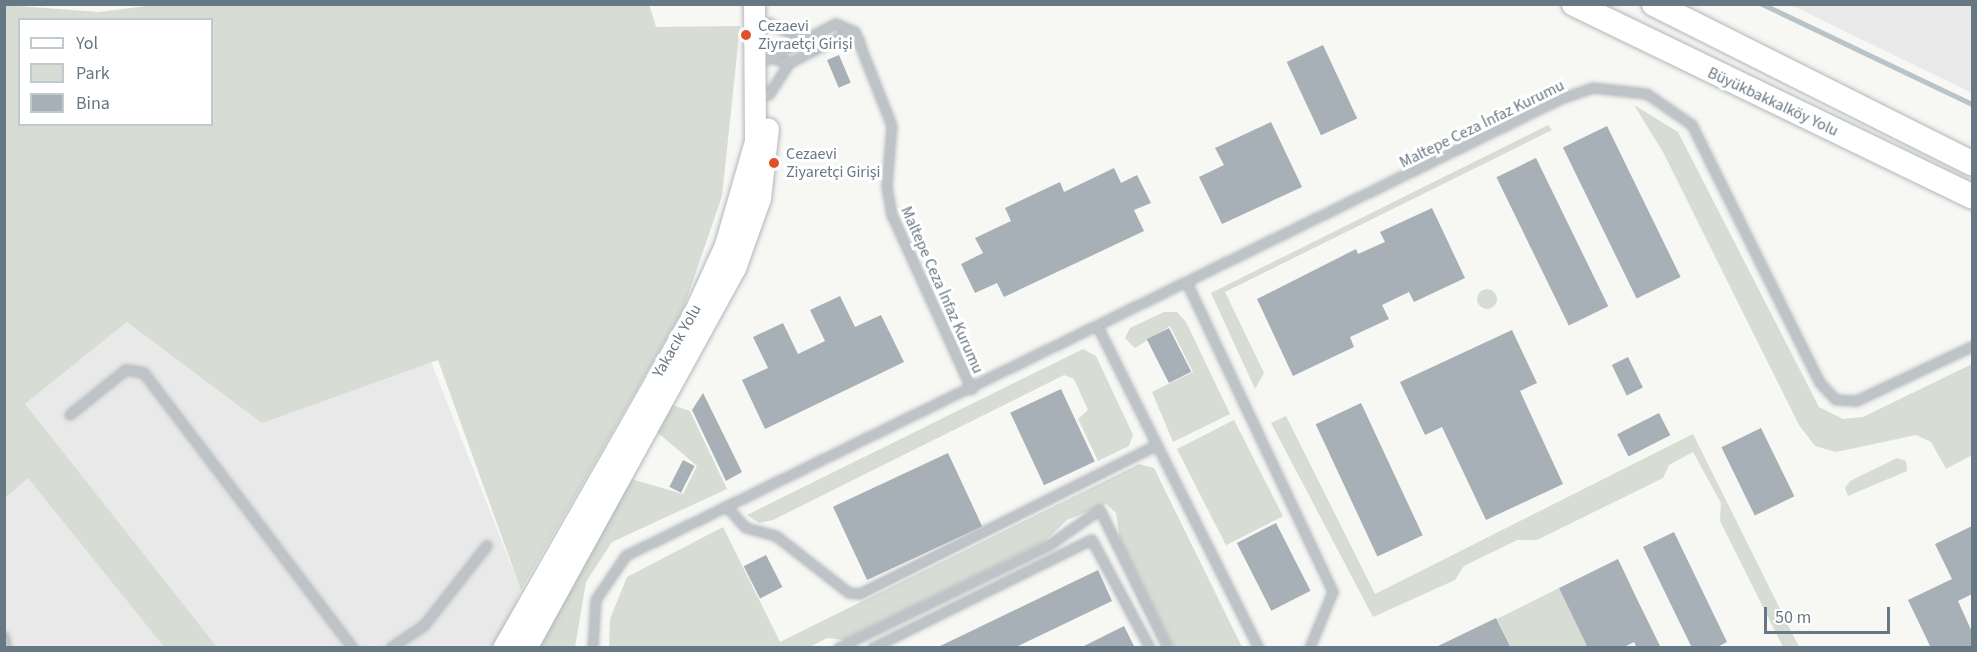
<!DOCTYPE html>
<html>
<head>
<meta charset="utf-8">
<style>
	body { margin:0 }
	#map { position:relative; width:1977px; height:652px; overflow:hidden; background:#f7f7f4; font-family:"Source Sans 3",sans-serif }
	div>[style] { position:absolute }
	.built>* { inset:0; background:#e8e9e8 }
	.green>* { inset:0; background:#d7dcd4; transform-origin:0 0 }
	.round { border-radius:50% }
	.stream>* { height:5px; margin:-2.5px; padding:0 2.5px; transform-origin:2.5px; border-radius:2.5px; background:#b8c4c8 }
	.building>* { inset:0; background:#a7b0b6; transform-origin:0 0 }
	.roads { filter:drop-shadow(0 0 2px #b1b7bb) drop-shadow(0 0 2px #b1b7bb) }
	.service>* { height:8px; margin:-4px; padding:0 4px; transform-origin:4px; border-radius:4px; background:#bec3c7 }
	.secondary>* { height:21px; margin:-10.5px; padding:0 10.5px; transform-origin:10.5px; border-radius:10.5px; background:#fff }
	.trunk>* { height:24px; margin:-12px; padding:0 12px; transform-origin:12px; border-radius:12px; background:#fff }
	.dots>* { width:16px; height:16px; translate:-50% -50%; box-sizing:border-box; border:3px solid #fff; border-radius:50% }
	span { translate:-50% -50%; white-space:nowrap; text-align:center; line-height:1.15; -webkit-text-stroke:6px #fff; paint-order:stroke }
	.poi-label { font-size:16px; color:#677885 }
	.left { translate:0 -50%; text-align:left }
	.street-label { font-size:16px; color:#677885 }
	.frame { position:absolute; inset:0; border:6px solid #677885; pointer-events:none }
	.legend { position:absolute; left:18px; top:18px; width:195px; height:108px; box-sizing:border-box; background:#fff; border:2px solid #c2c9ce; margin:0; padding:8px 10px; list-style:none; font-size:18px; color:#677885 }
	.legend li { display:flex; align-items:center; gap:12px; height:30px }
	.legend b { width:30px; border:2px solid #c2c9ce }
	.scale { position:absolute; left:1764px; top:607px; width:126px; height:27px; box-sizing:border-box; border:3px solid #677885; border-top:0; padding-left:8px; font-size:18px; line-height:21px; white-space:nowrap; color:#677885; -webkit-text-stroke:4px #fff; paint-order:stroke }
</style>
</head>
<body>
<div id="map">
	<div class="built">
		<i style="clip-path:polygon(1791px 5px,1972px 5px,1972px 93px,1900px 58px)"></i>
		<i style="clip-path:polygon(127px 322px,262px 422px,431px 362px,521px 590px,497px 647px,217px 647px,24px 405px)"></i>
		<i style="clip-path:polygon(28px 478px,164px 647px,5px 647px,4px 498px)"></i>
	</div>
	<div class="green">
		<i style="clip-path:polygon(evenodd,155px 5px,649px 4px,656px 27px,740px 26px,722px 196px,683px 310px,521px 590px,438px 360px,262px 423px,127px 322px,25px 404px,217px 647px,164px 647px,28px 478px,5px 498px,5px 5px,99px 12px,155px 5px,20px 20px,212px 20px,212px 124px,20px 124px,20px 20px)"></i>
		<i style="clip-path:polygon(1634px 105px,1678px 132px,1819px 407px,1843px 419px,1863px 417px,1972px 364px,1972px 455px,1946px 469px,1931px 442px,1916px 435px,1836px 452px,1815px 446px,1799px 425px,1663px 152px)"></i>
		<i style="clip-path:polygon(1548px 125px,1552px 130px,1225px 292px,1264px 373px,1255px 389px,1211px 293px)"></i>
		<i class="round" style="left:1477px;top:289px;width:20px;height:20px"></i>
		<i style="clip-path:polygon(1164px 312px,1177px 312px,1186px 322px,1230px 414px,1173px 442px,1152px 392px,1193px 372px,1170px 326px,1135px 348px,1125px 338px,1130px 328px)"></i>
		<i style="clip-path:polygon(1083px 349px,1096px 356px,1133px 435px,1129px 446px,1098px 461px,1078px 419px,1088px 410px,1074px 379px,1064px 375px,773px 520px,759px 523px,747px 515px)"></i>
		<i style="clip-path:polygon(672px 405px,690px 411px,727px 489px,612px 542px,586px 582px,575px 647px,539px 647px,631px 479px,683px 494px,697px 466px,657px 432px)"></i>
		<i style="clip-path:polygon(1286px 416px,1375px 594px,1693px 434px,1799px 647px,1783px 647px,1720px 521px,1721px 503px,1693px 452px,1669px 465px,1663px 478px,1537px 540px,1517px 540px,1464px 566px,1455px 580px,1373px 617px,1271px 423px)"></i>
		<i style="left:1234px;top:420px;width:108px;height:64px;rotate:63deg"></i>
		<i style="clip-path:polygon(1897px 458px,1906px 461px,1907px 471px,1848px 496px,1845px 488px,1850px 481px)"></i>
		<i style="clip-path:polygon(1139px 464px,1154px 468px,1242px 647px,1173px 647px,1120px 540px,1116px 513px,1106px 504px,1067px 520px,1044px 542px,845px 640px,827px 638px,808px 648px,609px 647px,610px 619px,627px 577px,723px 527px,780px 642px)"></i>
		<i style="clip-path:polygon(1559px 588px,1588px 647px,1511px 647px,1497px 619px)"></i>
	</div>
	<div class="stream">
		<i style="left:1762px;top:4px;width:233px;rotate:25.5deg"></i>
	</div>
	<div class="building">
		<i style="left:1323px;top:45px;width:81px;height:40px;rotate:65deg"></i>
		<i style="left:839px;top:55px;width:30px;height:13px;rotate:67deg"></i>
		<i style="clip-path:polygon(1271px 122px,1302px 187px,1222px 224px,1199px 177px,1224px 165px,1215px 148px)"></i>
		<i style="left:1607px;top:126px;width:168px;height:49px;rotate:64deg"></i>
		<i style="left:1536px;top:158px;width:165px;height:44px;rotate:64deg"></i>
		<i style="clip-path:polygon(1114px 168px,1121px 183px,1137px 175px,1151px 203px,1134px 210px,1144px 231px,1004px 297px,997px 283px,975px 293px,961px 264px,983px 253px,975px 238px,1011px 221px,1005px 208px,1060px 182px,1064px 192px)"></i>
		<i style="clip-path:polygon(1432px 208px,1465px 278px,1414px 302px,1409px 292px,1382px 305px,1389px 319px,1350px 337px,1354px 347px,1293px 376px,1257px 299px,1356px 249px,1358px 254px,1385px 242px,1380px 232px)"></i>
		<i style="clip-path:polygon(840px 296px,855px 327px,881px 315px,904px 362px,765px 429px,742px 380px,768px 368px,753px 337px,783px 323px,798px 354px,825px 341px,810px 310px)"></i>
		<i style="left:1169px;top:328px;width:49px;height:25px;rotate:63deg"></i>
		<i style="clip-path:polygon(1512px 330px,1537px 383px,1520px 391px,1563px 484px,1486px 520px,1442px 427px,1425px 435px,1400px 382px)"></i>
		<i style="left:1628px;top:357px;width:34px;height:18px;rotate:64deg"></i>
		<i style="left:1061px;top:389px;width:80px;height:56px;rotate:65deg"></i>
		<i style="clip-path:polygon(703px 393px,742px 472px,726px 481px,692px 410px)"></i>
		<i style="left:1361px;top:403px;width:146px;height:50px;rotate:65deg"></i>
		<i style="left:1659px;top:413px;width:25px;height:47px;rotate:63deg"></i>
		<i style="left:1761px;top:428px;width:76px;height:44px;rotate:64deg"></i>
		<i style="left:948px;top:453px;width:81px;height:127px;rotate:65deg"></i>
		<i style="left:683px;top:460px;width:13px;height:30px;rotate:27deg"></i>
		<i style="left:1276px;top:523px;width:76px;height:44px;rotate:63deg"></i>
		<i style="clip-path:polygon(1972px 526px,1972px 594px,1958px 601px,1972px 632px,1972px 648px,1931px 648px,1908px 600px,1952px 579px,1935px 544px)"></i>
		<i style="clip-path:polygon(1674px 532px,1727px 642px,1715px 648px,1692px 648px,1643px 547px)"></i>
		<i style="left:766px;top:555px;width:36px;height:25px;rotate:63deg"></i>
		<i style="clip-path:polygon(1618px 559px,1636px 597px,1661px 648px,1637px 648px,1634px 642px,1622px 648px,1588px 648px,1559px 588px)"></i>
		<i style="clip-path:polygon(1098px 570px,1112px 601px,1039px 636px,1014px 648px,936px 648px)"></i>
		<i style="clip-path:polygon(1496px 618px,1511px 648px,1434px 648px)"></i>
		<i style="clip-path:polygon(1124px 626px,1135px 648px,1080px 648px)"></i>
	</div>
	<div class="roads">
		<div class="service">
			<i style="left:768px;top:23px;width:41px;rotate:24.7deg"></i>
			<i style="left:758px;top:46px;width:16px;rotate:47deg"></i>
			<i style="left:769px;top:58px;width:22px;rotate:13deg"></i>
			<i style="left:790px;top:63px;width:62px;rotate:-27deg"></i>
			<i style="left:845px;top:35px;width:16px;rotate:22deg"></i>
			<i style="left:758px;top:64px;width:88px;rotate:-27.1deg"></i>
			<i style="left:836px;top:24px;width:21px;rotate:23deg"></i>
			<i style="left:855px;top:32px;width:101px;rotate:68.5deg"></i>
			<i style="left:892px;top:126px;width:61px;rotate:94.7deg"></i>
			<i style="left:887px;top:187px;width:28px;rotate:80deg"></i>
			<i style="left:892px;top:215px;width:192px;rotate:65.4deg"></i>
			<i style="left:769px;top:95px;width:38px;rotate:-57deg"></i>
			<i style="left:1188px;top:285px;width:340px;rotate:64.7deg"></i>
			<i style="left:1333px;top:592px;width:61px;rotate:112.3deg"></i>
			<i style="left:1099px;top:329px;width:357px;rotate:63.4deg"></i>
			<i style="left:70px;top:415px;width:72px;rotate:-38.8deg"></i>
			<i style="left:126px;top:370px;width:18px;rotate:9deg"></i>
			<i style="left:144px;top:373px;width:345px;rotate:52.8deg"></i>
			<i style="left:727px;top:507px;width:28px;rotate:48deg"></i>
			<i style="left:746px;top:528px;width:31px;rotate:15deg"></i>
			<i style="left:776px;top:536px;width:93px;rotate:38deg"></i>
			<i style="left:849px;top:593px;width:11px;rotate:5deg"></i>
			<i style="left:860px;top:594px;width:332px;rotate:-26.6deg"></i>
			<i style="left:4px;top:637px;width:11px;rotate:80deg"></i>
			<i style="left:391px;top:648px;width:40px;rotate:-34deg"></i>
			<i style="left:424px;top:626px;width:102px;rotate:-51.8deg"></i>
			<i style="left:593px;top:648px;width:48px;rotate:-86.4deg"></i>
			<i style="left:596px;top:600px;width:53px;rotate:-55.7deg"></i>
			<i style="left:626px;top:556px;width:1041px;rotate:-26.05deg"></i>
			<i style="left:1561px;top:99px;width:34px;rotate:-19deg"></i>
			<i style="left:1593px;top:88px;width:54px;rotate:6.3deg"></i>
			<i style="left:1647px;top:94px;width:55px;rotate:34.6deg"></i>
			<i style="left:1692px;top:125px;width:288px;rotate:63.6deg"></i>
			<i style="left:1820px;top:383px;width:23px;rotate:47deg"></i>
			<i style="left:1836px;top:400px;width:21px;rotate:3deg"></i>
			<i style="left:1857px;top:401px;width:127px;rotate:-25.2deg"></i>
			<i style="left:839px;top:648px;width:235px;rotate:-26deg"></i>
			<i style="left:1050px;top:545px;width:61px;rotate:-35deg"></i>
			<i style="left:1100px;top:510px;width:154px;rotate:63.8deg"></i>
			<i style="left:873px;top:648px;width:244px;rotate:-26.3deg"></i>
			<i style="left:1092px;top:540px;width:123px;rotate:61.8deg"></i>
		</div>
		<div class="secondary">
			<i style="left:503px;top:648px;width:383px;rotate:-60.3deg"></i>
			<i style="left:693px;top:315px;width:77px;rotate:-65.4deg"></i>
			<i style="left:725px;top:245px;width:108px;rotate:-73.9deg"></i>
			<i style="left:755px;top:141px;width:137px;rotate:-90.4deg"></i>
			<i style="left:526px;top:648px;width:434px;rotate:-61.2deg"></i>
			<i style="left:735px;top:268px;width:74px;rotate:-70.3deg"></i>
			<i style="left:760px;top:198px;width:70px;rotate:-83.5deg"></i>
		</div>
		<div class="trunk">
			<i style="left:1574px;top:4px;width:442px;rotate:25.8deg"></i>
			<i style="left:1654px;top:4px;width:356px;rotate:26.6deg"></i>
		</div>
	</div>
	<div class="dots">
		<i style="left:746px;top:35px;background:#e2502a"></i>
		<i style="left:774px;top:163px;background:#e2502a"></i>
	</div>
	<div class="poi-label">
		<span class="left" style="left:758px;top:35px">Cezaevi<br>Ziyraetçi Girişi</span>
		<span class="left" style="left:786px;top:163px">Cezaevi<br>Ziyaretçi Girişi</span>
	</div>
	<div class="street-label">
		<span style="left:1773px;top:102px;rotate:25deg">Büyükbakkalköy Yolu</span>
		<span style="left:1482px;top:124px;rotate:-26deg">Maltepe Ceza İnfaz Kurumu</span>
		<span style="left:942px;top:290px;rotate:66deg">Maltepe Ceza İnfaz Kurumu</span>
		<span style="left:677px;top:341px;rotate:-60deg">Yakacık Yolu</span>
	</div>
	<div class="frame"></div>
	<ul class="legend">
	<li><b style="height:8px;background:#fff"></b>Yol</li>
	<li><b style="height:16px;background:#d7dcd4"></b>Park</li>
	<li><b style="height:16px;background:#a7b0b6"></b>Bina</li>
	</ul>
	<div class="scale">50 m</div>
</div>
</body>
</html>
